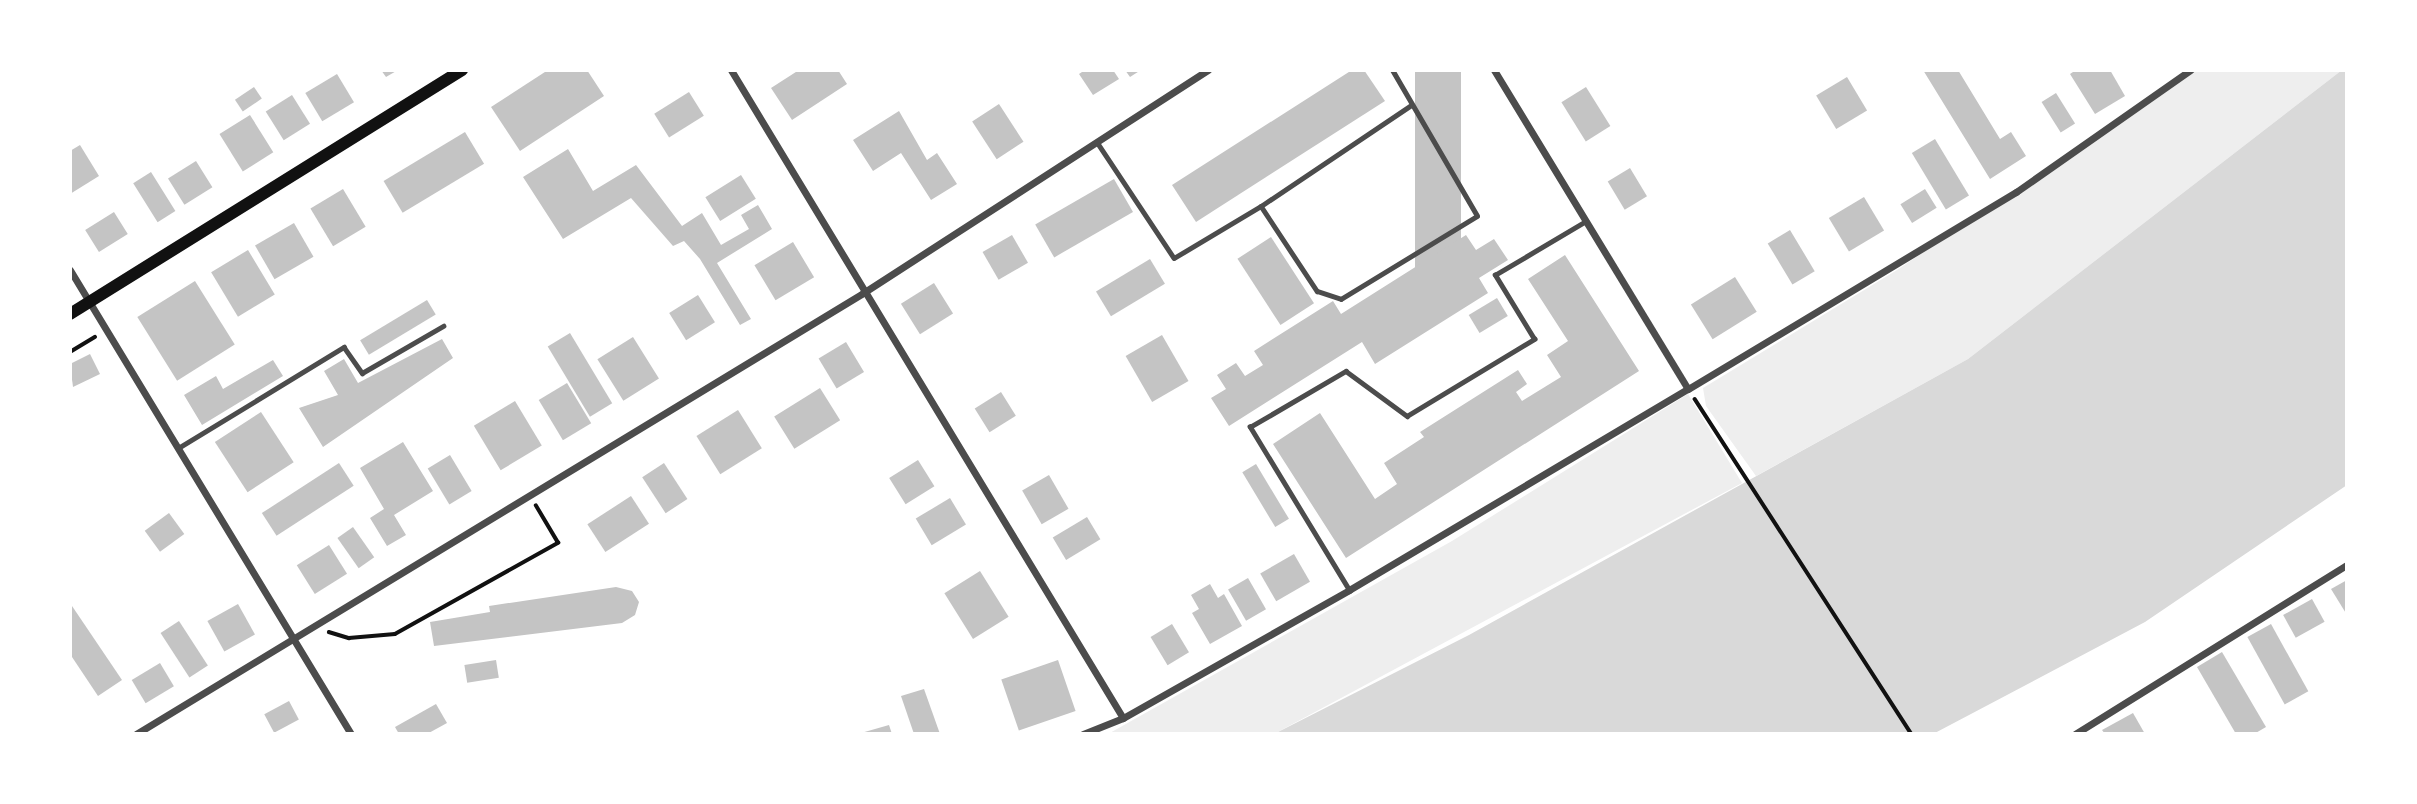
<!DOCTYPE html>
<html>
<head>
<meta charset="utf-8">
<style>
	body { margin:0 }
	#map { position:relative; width:2417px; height:804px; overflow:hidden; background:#fff; font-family:Rubik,sans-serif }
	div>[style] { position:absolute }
	.green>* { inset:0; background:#eee }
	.water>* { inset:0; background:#d9d9d9 }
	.building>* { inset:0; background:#c4c4c4; transform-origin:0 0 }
	.path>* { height:3.5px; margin:-1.75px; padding:0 1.75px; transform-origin:1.75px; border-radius:1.75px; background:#111 }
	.service>* { height:4.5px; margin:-2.25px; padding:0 2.25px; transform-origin:2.25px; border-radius:2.25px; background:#4c4c4c }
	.minor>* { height:7px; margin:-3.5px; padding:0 3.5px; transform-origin:3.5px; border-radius:3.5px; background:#4c4c4c }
	.primary>* { height:12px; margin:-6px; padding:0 6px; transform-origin:6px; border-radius:6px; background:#111 }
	span { translate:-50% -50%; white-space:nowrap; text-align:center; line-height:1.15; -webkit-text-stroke:5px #fff; paint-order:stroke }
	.frame { position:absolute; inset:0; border:72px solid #fff; pointer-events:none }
</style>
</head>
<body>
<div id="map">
	<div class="green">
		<i style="clip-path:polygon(2194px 70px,2342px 70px,1968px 359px,1756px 476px,1706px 406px,1703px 388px,1897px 270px)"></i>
		<i style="clip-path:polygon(1688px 394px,1742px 483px,1274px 734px,1108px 734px,1452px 541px)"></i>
	</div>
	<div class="water">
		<i style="clip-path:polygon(2342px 70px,2347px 70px,2347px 485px,2145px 622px,1933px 734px,1274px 734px,1469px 635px,1968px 359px)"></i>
	</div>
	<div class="building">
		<i style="clip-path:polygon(381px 70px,398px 70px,386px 77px)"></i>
		<i style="clip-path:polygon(548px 70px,587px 70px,604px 96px,520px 151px,491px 107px)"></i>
		<i style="clip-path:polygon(799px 70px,838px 70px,847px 84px,792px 120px,771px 88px)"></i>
		<i style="clip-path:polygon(1085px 70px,1113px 70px,1119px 79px,1093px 95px,1079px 74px)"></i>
		<i style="clip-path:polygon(1125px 70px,1141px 70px,1130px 77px)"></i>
		<i style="clip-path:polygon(1352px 70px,1364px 70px,1385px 101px,1196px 222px,1172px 185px)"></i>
		<i style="left:1415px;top:70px;width:46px;height:203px"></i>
		<i style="clip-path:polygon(1923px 70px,1958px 70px,2000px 139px,2011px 132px,2026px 156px,1990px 179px)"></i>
		<i style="clip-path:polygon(2076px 70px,2110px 70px,2125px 96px,2095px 114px,2070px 74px)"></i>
		<i style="left:337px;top:74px;width:33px;height:37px;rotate:59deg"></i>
		<i style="left:1847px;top:77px;width:39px;height:36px;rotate:59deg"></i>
		<i style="left:254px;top:87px;width:14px;height:23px;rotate:56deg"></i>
		<i style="left:1586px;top:87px;width:46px;height:29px;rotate:58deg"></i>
		<i style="left:689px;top:92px;width:28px;height:41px;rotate:58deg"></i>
		<i style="left:2056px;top:93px;width:36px;height:17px;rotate:58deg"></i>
		<i style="left:292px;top:95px;width:34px;height:31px;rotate:58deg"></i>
		<i style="left:999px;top:104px;width:45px;height:32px;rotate:57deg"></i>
		<i style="clip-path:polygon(899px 111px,927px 160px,937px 153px,957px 184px,931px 200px,901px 153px,873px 171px,853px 140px)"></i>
		<i style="left:250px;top:115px;width:44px;height:36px;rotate:58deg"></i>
		<i style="left:465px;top:132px;width:37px;height:95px;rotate:59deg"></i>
		<i style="left:1935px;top:139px;width:66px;height:27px;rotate:59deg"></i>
		<i style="clip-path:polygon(80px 145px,99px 176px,70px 194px,70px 151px)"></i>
		<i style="clip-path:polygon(568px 149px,593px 191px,636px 165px,682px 226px,702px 213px,721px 245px,749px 229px,741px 215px,758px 205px,772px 229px,717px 263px,751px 319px,740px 325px,700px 259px,684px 241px,673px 246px,631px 198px,563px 239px,523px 177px)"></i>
		<i style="left:196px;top:161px;width:31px;height:33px;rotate:58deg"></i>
		<i style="left:1630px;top:168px;width:33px;height:26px;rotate:59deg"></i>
		<i style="left:151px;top:172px;width:46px;height:21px;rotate:58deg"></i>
		<i style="left:741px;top:175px;width:28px;height:42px;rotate:58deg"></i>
		<i style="left:1114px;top:179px;width:38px;height:91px;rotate:60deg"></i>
		<i style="left:343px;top:189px;width:44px;height:38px;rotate:59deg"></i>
		<i style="left:1925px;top:189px;width:22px;height:29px;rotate:58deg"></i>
		<i style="left:1864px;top:197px;width:39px;height:41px;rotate:59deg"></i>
		<i style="left:114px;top:212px;width:26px;height:34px;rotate:58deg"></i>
		<i style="left:294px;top:223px;width:39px;height:45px;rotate:60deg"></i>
		<i style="left:1790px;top:230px;width:48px;height:26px;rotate:59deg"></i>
		<i style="left:1012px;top:235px;width:32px;height:34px;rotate:60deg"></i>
		<i style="clip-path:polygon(1466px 235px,1476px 250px,1494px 239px,1508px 260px,1479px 278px,1488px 293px,1375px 364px,1362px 342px,1229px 426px,1211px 398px,1226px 389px,1217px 375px,1236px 363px,1245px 376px,1263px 365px,1254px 351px,1333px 301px,1341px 314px)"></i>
		<i style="left:1271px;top:237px;width:79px;height:40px;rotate:57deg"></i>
		<i style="left:793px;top:242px;width:41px;height:45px;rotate:59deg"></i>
		<i style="left:248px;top:250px;width:52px;height:43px;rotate:59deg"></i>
		<i style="clip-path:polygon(1565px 255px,1639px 371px,1346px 558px,1273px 444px,1320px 413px,1375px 499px,1397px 484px,1384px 463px,1424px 437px,1420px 432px,1518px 370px,1527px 384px,1516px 392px,1522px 401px,1561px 377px,1547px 355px,1568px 341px,1528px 279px)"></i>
		<i style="left:1150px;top:259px;width:29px;height:63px;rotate:59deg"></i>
		<i style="left:1735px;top:277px;width:41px;height:52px;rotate:58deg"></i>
		<i style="left:195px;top:281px;width:75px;height:68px;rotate:58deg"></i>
		<i style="left:934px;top:283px;width:36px;height:39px;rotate:58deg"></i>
		<i style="left:698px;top:295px;width:32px;height:34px;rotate:58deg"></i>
		<i style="left:1497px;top:298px;width:21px;height:33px;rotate:59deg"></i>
		<i style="left:427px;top:300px;width:17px;height:78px;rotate:59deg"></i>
		<i style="left:570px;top:333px;width:82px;height:26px;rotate:59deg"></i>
		<i style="left:1162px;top:335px;width:53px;height:42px;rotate:60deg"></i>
		<i style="left:633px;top:337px;width:49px;height:42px;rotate:58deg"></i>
		<i style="clip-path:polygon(442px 339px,453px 358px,323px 447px,299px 408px,338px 395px,324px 371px,344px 359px,358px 383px)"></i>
		<i style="left:846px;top:342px;width:35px;height:32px;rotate:59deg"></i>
		<i style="clip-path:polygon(90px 354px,100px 374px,73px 387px,70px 364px)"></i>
		<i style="clip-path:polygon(273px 360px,283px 376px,202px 425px,184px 395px,216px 376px,223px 389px)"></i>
		<i style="left:567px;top:383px;width:47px;height:33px;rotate:59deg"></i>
		<i style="left:820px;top:388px;width:38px;height:54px;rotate:58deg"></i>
		<i style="left:1001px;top:392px;width:28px;height:31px;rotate:58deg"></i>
		<i style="left:515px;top:401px;width:52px;height:48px;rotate:59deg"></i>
		<i style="left:738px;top:410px;width:45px;height:49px;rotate:58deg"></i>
		<i style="left:261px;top:412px;width:60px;height:55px;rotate:57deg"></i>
		<i style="clip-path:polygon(403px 442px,433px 491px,394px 515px,406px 535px,387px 546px,370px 518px,384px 509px,360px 468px)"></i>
		<i style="left:450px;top:455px;width:42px;height:26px;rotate:59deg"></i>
		<i style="left:918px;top:460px;width:31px;height:34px;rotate:58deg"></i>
		<i style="left:339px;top:463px;width:27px;height:92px;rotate:57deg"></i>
		<i style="left:664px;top:463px;width:43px;height:26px;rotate:57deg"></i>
		<i style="left:1256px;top:464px;width:64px;height:16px;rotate:59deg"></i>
		<i style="left:1049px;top:475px;width:39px;height:31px;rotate:60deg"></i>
		<i style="left:631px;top:496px;width:33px;height:52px;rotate:57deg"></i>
		<i style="left:950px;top:498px;width:31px;height:40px;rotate:59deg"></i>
		<i style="left:169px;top:513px;width:26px;height:30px;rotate:54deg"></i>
		<i style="left:1087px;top:517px;width:26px;height:40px;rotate:59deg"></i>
		<i style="left:353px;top:527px;width:37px;height:19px;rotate:55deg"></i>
		<i style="left:329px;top:545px;width:34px;height:38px;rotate:58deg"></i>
		<i style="left:1294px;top:554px;width:32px;height:39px;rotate:60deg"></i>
		<i style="left:980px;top:571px;width:54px;height:42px;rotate:58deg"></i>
		<i style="left:1248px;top:578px;width:36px;height:23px;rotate:60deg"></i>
		<i style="clip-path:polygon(2347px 580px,2347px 615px,2331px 589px)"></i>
		<i style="clip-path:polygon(1210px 584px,1218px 598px,1224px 594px,1242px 626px,1210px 644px,1192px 613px,1199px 609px,1191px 595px)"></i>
		<i style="clip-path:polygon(616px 587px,632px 591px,639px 602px,635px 615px,622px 623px,434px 646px,430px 622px,490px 612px,489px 606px)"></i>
		<i style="left:2312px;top:599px;width:26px;height:33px;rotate:61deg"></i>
		<i style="clip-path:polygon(70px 603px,122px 680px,98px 696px,70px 654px)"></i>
		<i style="left:238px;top:604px;width:35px;height:35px;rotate:61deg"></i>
		<i style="left:179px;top:621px;width:53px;height:22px;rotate:57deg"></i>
		<i style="left:1172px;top:624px;width:33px;height:25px;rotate:59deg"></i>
		<i style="left:2271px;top:624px;width:77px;height:27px;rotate:61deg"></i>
		<i style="clip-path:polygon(2222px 652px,2266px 727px,2254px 734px,2236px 734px,2197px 667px)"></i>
		<i style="left:496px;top:660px;width:18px;height:32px;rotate:81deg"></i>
		<i style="left:1058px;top:660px;width:54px;height:60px;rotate:71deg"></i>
		<i style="left:160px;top:663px;width:27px;height:33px;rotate:59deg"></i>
		<i style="clip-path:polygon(924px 689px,940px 734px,914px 734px,901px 696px)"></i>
		<i style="left:289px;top:701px;width:21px;height:28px;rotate:62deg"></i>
		<i style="clip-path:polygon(436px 704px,447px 723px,427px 734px,399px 734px,395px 727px)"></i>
		<i style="clip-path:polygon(2133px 713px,2145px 734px,2105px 734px,2102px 730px)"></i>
		<i style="clip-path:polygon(889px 725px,892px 734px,861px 734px,861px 733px)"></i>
	</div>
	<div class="path">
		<i style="left:70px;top:352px;width:29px;rotate:-31deg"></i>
		<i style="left:1695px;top:399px;width:399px;rotate:57.1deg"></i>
		<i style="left:329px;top:632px;width:21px;rotate:17deg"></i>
		<i style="left:349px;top:638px;width:46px;rotate:-5deg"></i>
		<i style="left:395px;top:634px;width:187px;rotate:-29.2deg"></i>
		<i style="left:558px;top:543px;width:43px;rotate:-120.7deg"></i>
	</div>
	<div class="service">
		<i style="left:1097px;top:142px;width:139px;rotate:56.4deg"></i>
		<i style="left:1174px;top:258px;width:101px;rotate:-30.9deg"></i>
		<i style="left:1261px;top:206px;width:102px;rotate:56.6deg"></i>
		<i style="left:1317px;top:291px;width:25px;rotate:18deg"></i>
		<i style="left:1341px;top:299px;width:159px;rotate:-31.4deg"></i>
		<i style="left:1477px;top:216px;width:169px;rotate:-120.2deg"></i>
		<i style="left:1261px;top:206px;width:179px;rotate:-33.9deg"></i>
		<i style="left:180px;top:447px;width:192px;rotate:-31.4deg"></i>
		<i style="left:344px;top:347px;width:32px;rotate:55deg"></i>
		<i style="left:362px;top:373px;width:94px;rotate:-30.1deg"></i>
		<i style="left:1349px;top:590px;width:191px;rotate:-121.3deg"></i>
		<i style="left:1250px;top:427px;width:111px;rotate:-30.3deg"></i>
		<i style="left:1346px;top:371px;width:76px;rotate:36.4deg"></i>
		<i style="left:1407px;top:416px;width:149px;rotate:-31.2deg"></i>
		<i style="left:1534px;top:339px;width:75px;rotate:-121.4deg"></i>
		<i style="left:1495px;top:275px;width:106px;rotate:-30.7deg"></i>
	</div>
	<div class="minor">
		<i style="left:731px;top:70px;width:757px;rotate:58.83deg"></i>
		<i style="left:1494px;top:70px;width:373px;rotate:58.7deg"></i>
		<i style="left:70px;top:270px;width:542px;rotate:58.8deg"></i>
		<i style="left:136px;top:734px;width:850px;rotate:-31.24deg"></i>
		<i style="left:863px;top:293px;width:411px;rotate:-32.9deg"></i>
		<i style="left:1083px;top:734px;width:43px;rotate:-21.8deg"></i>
		<i style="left:1123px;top:718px;width:260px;rotate:-29.5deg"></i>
		<i style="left:1349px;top:590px;width:394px;rotate:-30.7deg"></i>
		<i style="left:1688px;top:389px;width:383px;rotate:-31deg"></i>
		<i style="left:2016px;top:192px;width:213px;rotate:-35deg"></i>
		<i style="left:2075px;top:734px;width:320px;rotate:-31.9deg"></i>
	</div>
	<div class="primary">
		<i style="left:70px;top:314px;width:462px;rotate:-31.9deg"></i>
	</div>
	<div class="frame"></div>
</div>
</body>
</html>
